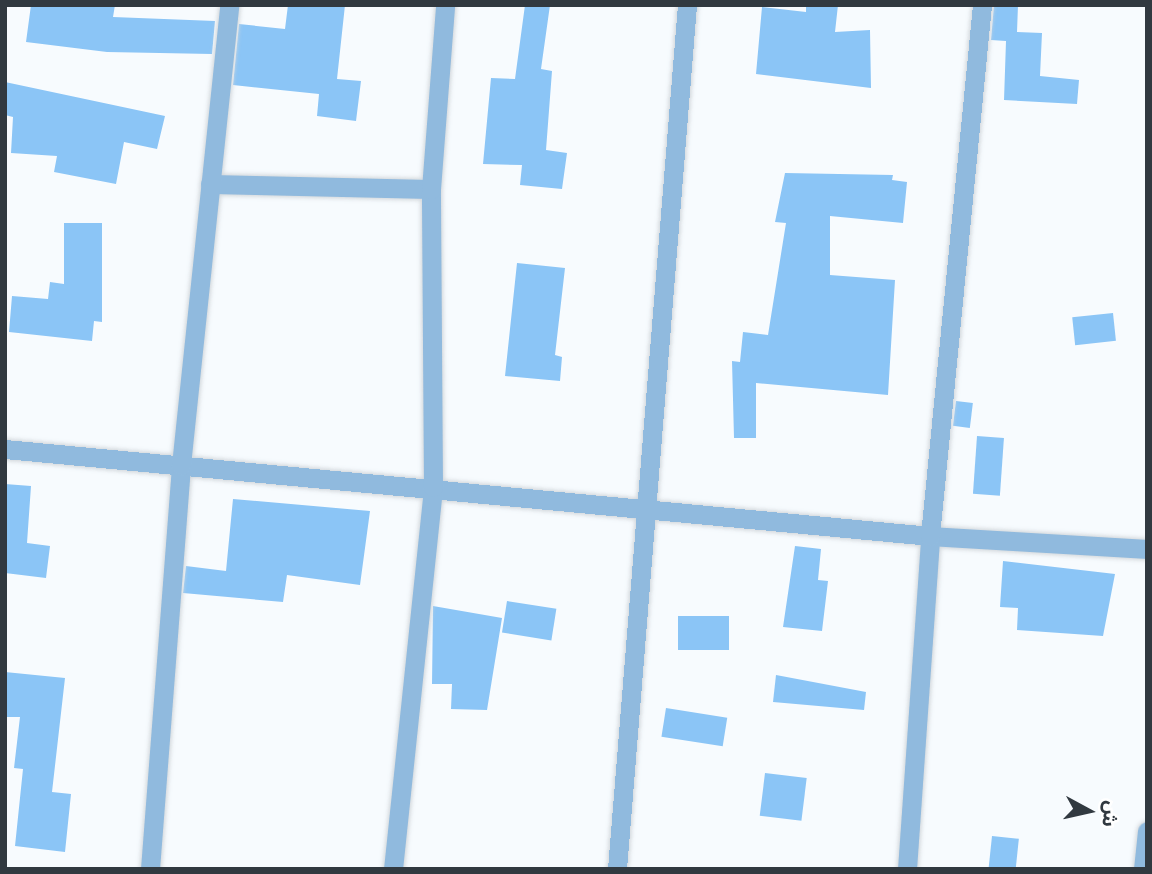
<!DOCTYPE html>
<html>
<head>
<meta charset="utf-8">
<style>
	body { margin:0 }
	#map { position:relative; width:1152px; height:874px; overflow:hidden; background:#f7fbfe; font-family:"Space Grotesk","Noto Sans Arabic",sans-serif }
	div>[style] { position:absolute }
	.building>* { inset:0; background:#8bc5f6; transform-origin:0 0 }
	.roads { filter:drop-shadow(0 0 2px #d3d8dc) drop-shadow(0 0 2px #d3d8dc) }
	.minor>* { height:19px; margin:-9.5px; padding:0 9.5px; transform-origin:9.5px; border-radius:9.5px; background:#90bade }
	span { translate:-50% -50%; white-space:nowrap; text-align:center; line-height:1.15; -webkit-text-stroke:5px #fff; paint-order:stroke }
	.frame { position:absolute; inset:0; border:7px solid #313940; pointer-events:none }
	.north { position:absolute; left:1054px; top:776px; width:70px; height:70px; -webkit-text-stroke:5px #fff; paint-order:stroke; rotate:98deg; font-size:19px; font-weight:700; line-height:28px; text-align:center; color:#313940 }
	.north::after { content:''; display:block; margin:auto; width:24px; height:32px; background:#313940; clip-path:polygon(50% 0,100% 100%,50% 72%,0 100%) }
</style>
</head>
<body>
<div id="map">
	<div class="building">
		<i style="clip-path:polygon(31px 5px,115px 5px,113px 17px,215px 21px,212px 54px,107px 52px,26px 42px)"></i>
		<i style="clip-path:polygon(288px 5px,345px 5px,337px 79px,361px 81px,356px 121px,317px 116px,319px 94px,233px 85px,239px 24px,285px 29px)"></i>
		<i style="clip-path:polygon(525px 5px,550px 5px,541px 69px,552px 71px,546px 150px,567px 153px,562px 189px,520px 185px,522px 165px,483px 164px,491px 78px,515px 79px)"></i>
		<i style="clip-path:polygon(806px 5px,838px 5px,835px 32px,870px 30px,871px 88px,756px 74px,762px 7px,806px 12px)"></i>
		<i style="clip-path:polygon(994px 5px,1018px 5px,1017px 32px,1042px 33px,1040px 76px,1079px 80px,1077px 104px,1004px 100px,1006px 41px,991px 40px)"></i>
		<i style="clip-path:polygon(5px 82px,165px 116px,157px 149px,124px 142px,116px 184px,54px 172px,57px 156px,11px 153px,13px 117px,5px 115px)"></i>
		<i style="clip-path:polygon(785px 173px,893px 175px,892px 180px,907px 182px,903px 223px,830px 216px,830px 275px,895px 280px,888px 395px,756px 383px,756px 438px,734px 438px,732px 361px,740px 362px,743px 332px,768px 335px,786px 223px,775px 222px)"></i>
		<i style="clip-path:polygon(64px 223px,102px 223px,102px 322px,94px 321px,92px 341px,9px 332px,12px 296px,48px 299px,50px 282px,64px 284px)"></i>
		<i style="clip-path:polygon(517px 263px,565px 268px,555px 355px,562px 357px,560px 381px,505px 376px)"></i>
		<i style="left:1113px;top:313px;width:28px;height:41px;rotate:84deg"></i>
		<i style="left:956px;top:401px;width:17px;height:25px;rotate:7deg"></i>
		<i style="left:977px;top:436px;width:27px;height:58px;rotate:4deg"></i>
		<i style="clip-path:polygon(5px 484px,31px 486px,27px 543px,50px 546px,46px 578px,5px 573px)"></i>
		<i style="clip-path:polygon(233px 499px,370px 511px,360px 585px,287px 575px,283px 602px,183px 593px,186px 566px,226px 571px)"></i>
		<i style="clip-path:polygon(795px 546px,821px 549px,818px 580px,828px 581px,822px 631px,783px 627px)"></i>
		<i style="clip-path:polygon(1003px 561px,1115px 574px,1103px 636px,1017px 630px,1018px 608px,1000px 607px)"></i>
		<i style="left:507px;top:601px;width:50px;height:32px;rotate:9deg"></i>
		<i style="clip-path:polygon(433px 606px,502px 618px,487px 710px,451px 709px,452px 684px,432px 684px)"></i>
		<i style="left:678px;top:616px;width:51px;height:34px"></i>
		<i style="clip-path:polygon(5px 672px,65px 678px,52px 792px,71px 794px,65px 852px,15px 846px,23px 769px,14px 768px,20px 717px,5px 717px)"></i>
		<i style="clip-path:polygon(776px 675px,866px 692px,864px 710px,773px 702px)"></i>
		<i style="left:666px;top:708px;width:62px;height:29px;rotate:9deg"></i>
		<i style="left:765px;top:773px;width:42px;height:43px;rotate:7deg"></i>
		<i style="left:992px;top:836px;width:27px;height:33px;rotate:6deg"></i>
	</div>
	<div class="roads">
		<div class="minor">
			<i style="left:210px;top:184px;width:221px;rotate:1.3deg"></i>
			<i style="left:5px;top:449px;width:929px;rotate:5.37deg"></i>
			<i style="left:930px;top:536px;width:217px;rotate:3.4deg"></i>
			<i style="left:150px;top:869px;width:405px;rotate:-85.6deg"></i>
			<i style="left:181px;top:465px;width:462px;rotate:-84deg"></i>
			<i style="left:393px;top:869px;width:384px;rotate:-84deg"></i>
			<i style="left:433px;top:487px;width:298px;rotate:-90.4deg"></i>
			<i style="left:431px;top:189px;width:185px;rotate:-85.6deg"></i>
			<i style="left:617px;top:869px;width:867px;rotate:-85.37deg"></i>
			<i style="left:907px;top:869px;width:334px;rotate:-86deg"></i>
			<i style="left:930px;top:536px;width:534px;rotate:-84.41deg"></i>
			<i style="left:1143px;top:869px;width:38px;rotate:-84deg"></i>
		</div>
	</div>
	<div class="frame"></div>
	<div class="north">ش</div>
</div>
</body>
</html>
